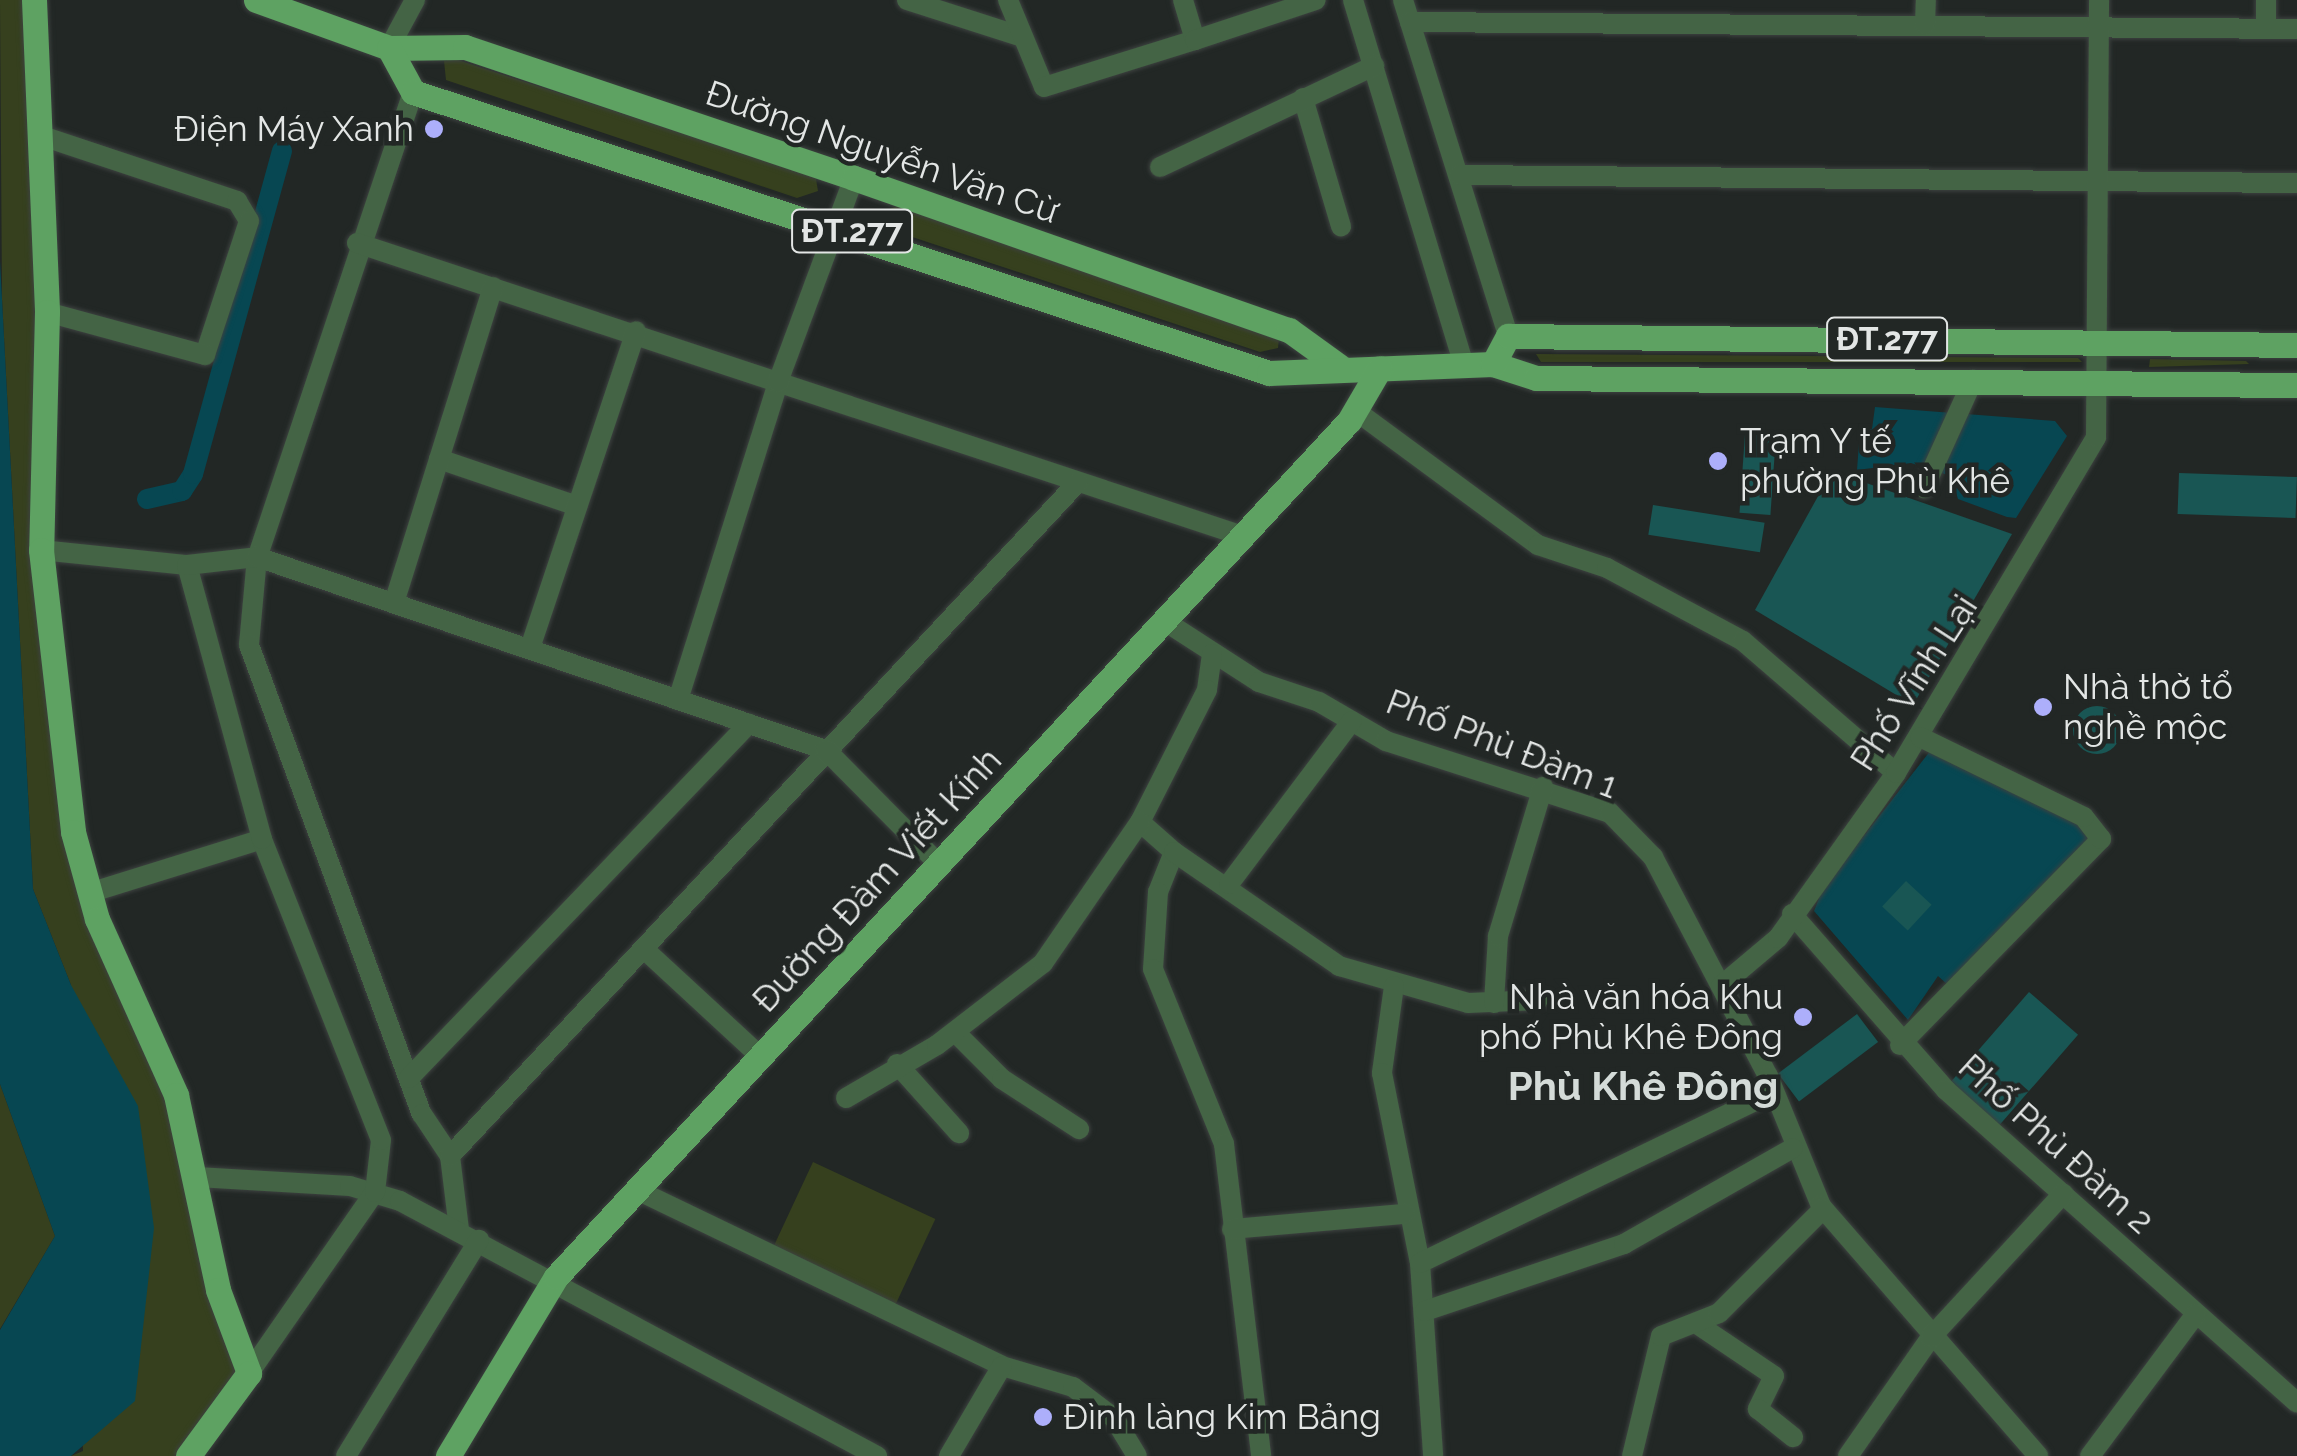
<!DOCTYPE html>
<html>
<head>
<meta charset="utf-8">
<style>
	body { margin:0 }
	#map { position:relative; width:2297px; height:1456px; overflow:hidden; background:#222725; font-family:Raleway,sans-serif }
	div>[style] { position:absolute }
	.green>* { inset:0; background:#36401e; transform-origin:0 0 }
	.water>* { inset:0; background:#074752 }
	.canal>* { height:20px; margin:-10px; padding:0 10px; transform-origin:10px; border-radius:10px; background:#074752 }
	.building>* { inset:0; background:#195654; transform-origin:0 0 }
	.round { border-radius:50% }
	.roads { filter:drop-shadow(0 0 2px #3d4240) drop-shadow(0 0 2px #3d4240) }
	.minor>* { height:20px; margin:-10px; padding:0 10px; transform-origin:10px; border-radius:10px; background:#446445 }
	.major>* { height:25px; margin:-12.5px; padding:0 12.5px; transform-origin:12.5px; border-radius:12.5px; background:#5ea262 }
	.dots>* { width:28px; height:28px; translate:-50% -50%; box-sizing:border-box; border:5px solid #222725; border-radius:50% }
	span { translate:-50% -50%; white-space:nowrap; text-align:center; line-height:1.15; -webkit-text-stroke:9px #222725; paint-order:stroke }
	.shield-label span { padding:2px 8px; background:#222725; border:2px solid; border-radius:8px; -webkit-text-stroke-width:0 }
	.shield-label { font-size:32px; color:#e3e6e5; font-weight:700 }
	.poi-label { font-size:35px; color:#e3e6e5 }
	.right { translate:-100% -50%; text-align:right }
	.left { translate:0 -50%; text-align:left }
	.street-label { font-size:35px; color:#e3e6e5 }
	.quarter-label { font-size:40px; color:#d4dbd8; font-weight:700 }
</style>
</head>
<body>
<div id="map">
	<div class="green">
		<i style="clip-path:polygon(0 0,34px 0,41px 550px,73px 832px,176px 1095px,249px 1373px,185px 1456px,71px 1456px,83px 1451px,71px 985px,33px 889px,2px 299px)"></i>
		<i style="clip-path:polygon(455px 59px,788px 168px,816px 179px,818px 191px,797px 198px,446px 80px,444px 61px)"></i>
		<i style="clip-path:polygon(898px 206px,1279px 338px,1278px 348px,1260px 352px,888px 229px,880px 212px)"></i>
		<i style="clip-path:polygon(1536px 354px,2078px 358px,2082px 362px,1541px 362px)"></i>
		<i style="clip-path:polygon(2150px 359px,2246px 361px,2249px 364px,2149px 367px)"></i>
		<i style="clip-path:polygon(0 1084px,55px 1236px,0 1329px)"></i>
		<i style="left:813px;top:1162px;width:135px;height:95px;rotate:25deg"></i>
	</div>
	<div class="water">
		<i style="clip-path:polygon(0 261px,33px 889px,71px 985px,138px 1106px,154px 1228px,135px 1401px,71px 1456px,0 1456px,0 1330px,55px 1236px,0 1084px)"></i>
		<i style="clip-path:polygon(1875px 407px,2055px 421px,2067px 436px,2016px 518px,2007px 517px,1958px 499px,1951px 476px,1911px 463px,1857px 470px,1860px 430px,1872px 429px)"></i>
		<i style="clip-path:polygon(1931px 750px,2086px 829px,2090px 843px,1948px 985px,1938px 976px,1908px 1020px,1814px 911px,1823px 888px)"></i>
	</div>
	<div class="canal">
		<i style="left:147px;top:499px;width:36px;rotate:-13deg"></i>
		<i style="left:182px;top:491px;width:20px;rotate:-57deg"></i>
		<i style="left:193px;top:474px;width:335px;rotate:-74.6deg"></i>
	</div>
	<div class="building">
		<i style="left:1745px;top:434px;width:31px;height:79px;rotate:4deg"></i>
		<i style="clip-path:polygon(1832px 471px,2012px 534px,1913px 705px,1755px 610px)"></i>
		<i style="left:2179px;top:473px;width:118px;height:41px;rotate:2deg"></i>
		<i style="left:1653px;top:505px;width:113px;height:30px;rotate:9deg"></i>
		<i class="round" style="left:2073px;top:706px;width:48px;height:48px"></i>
		<i style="left:1906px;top:881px;width:35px;height:35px;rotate:43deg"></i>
		<i style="left:2029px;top:992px;width:65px;height:121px;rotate:41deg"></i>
		<i style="left:1857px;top:1014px;width:35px;height:99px;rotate:53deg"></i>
	</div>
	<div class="roads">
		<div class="minor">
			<i style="left:907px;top:0;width:118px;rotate:17.8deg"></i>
			<i style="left:1008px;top:0;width:94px;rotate:67.5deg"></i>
			<i style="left:1044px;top:87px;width:158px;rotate:-17.3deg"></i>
			<i style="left:1183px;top:0;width:42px;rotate:73.3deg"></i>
			<i style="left:1195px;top:40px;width:127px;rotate:-18.3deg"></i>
			<i style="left:1353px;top:0;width:382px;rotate:73.1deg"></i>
			<i style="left:1403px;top:0;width:352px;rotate:72.6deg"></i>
			<i style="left:1410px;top:22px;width:887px;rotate:0.45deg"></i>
			<i style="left:1925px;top:24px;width:24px;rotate:-88deg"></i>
			<i style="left:2266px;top:28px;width:28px;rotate:-90deg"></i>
			<i style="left:389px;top:48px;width:55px;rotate:-61.6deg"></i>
			<i style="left:413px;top:92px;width:490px;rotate:108.5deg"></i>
			<i style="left:257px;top:557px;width:88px;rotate:95.2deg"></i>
			<i style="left:249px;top:645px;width:500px;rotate:69.8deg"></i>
			<i style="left:422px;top:1114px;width:50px;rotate:56.3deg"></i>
			<i style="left:450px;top:1156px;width:74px;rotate:83deg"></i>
			<i style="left:1303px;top:98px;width:134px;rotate:73.5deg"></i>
			<i style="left:39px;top:135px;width:209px;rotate:18.4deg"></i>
			<i style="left:237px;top:201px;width:23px;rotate:59deg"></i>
			<i style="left:249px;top:221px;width:141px;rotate:108.2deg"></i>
			<i style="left:205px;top:355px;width:164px;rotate:-164.8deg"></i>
			<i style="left:1160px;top:167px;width:237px;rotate:-25.3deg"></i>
			<i style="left:1459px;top:175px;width:838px;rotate:0.55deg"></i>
			<i style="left:357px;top:243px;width:933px;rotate:18.3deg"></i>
			<i style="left:1356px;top:411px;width:226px;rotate:36.4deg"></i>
			<i style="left:1538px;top:545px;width:73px;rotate:18.4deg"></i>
			<i style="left:1607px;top:568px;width:154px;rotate:28.2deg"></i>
			<i style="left:1743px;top:641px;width:202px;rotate:40.8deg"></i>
			<i style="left:439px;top:459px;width:146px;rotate:18.8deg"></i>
			<i style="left:1924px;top:488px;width:119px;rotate:-65.6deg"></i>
			<i style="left:41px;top:550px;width:147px;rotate:5.9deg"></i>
			<i style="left:394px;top:603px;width:331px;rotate:-72.6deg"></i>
			<i style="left:1163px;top:620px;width:114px;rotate:32.9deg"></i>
			<i style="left:1259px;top:682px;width:63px;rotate:18.4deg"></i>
			<i style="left:1319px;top:702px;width:78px;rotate:30.2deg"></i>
			<i style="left:1386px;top:741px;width:235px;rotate:17.8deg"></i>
			<i style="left:1610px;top:813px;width:62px;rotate:45.7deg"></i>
			<i style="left:1653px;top:857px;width:247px;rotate:62.3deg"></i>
			<i style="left:1768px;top:1076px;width:140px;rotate:67.8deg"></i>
			<i style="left:1821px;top:1206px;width:331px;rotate:49deg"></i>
			<i style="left:530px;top:648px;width:334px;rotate:-71.5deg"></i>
			<i style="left:1212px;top:654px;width:36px;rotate:98deg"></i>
			<i style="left:1207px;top:690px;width:148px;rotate:116.9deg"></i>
			<i style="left:1140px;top:822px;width:45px;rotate:41.4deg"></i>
			<i style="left:1174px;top:852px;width:43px;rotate:111.8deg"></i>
			<i style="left:1158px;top:892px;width:77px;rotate:93.7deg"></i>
			<i style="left:1153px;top:969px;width:189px;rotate:67.9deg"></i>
			<i style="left:1224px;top:1144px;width:314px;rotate:83.2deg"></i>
			<i style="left:678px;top:700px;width:333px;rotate:-72.5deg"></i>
			<i style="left:778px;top:382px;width:218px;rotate:-69.6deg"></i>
			<i style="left:1174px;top:852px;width:201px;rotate:34.6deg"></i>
			<i style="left:1339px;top:966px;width:134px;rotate:16deg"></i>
			<i style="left:1468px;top:1003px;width:70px;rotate:-2.5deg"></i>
			<i style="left:1229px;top:884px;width:204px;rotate:-53deg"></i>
			<i style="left:89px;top:893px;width:181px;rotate:-17.3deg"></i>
			<i style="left:1792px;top:914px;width:234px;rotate:48.8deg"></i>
			<i style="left:1946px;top:1090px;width:470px;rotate:41.7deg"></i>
			<i style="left:644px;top:949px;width:159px;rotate:42.7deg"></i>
			<i style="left:1394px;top:986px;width:88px;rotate:97.9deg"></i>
			<i style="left:1382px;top:1073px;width:194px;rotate:78.7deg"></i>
			<i style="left:1420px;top:1263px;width:193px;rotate:86.1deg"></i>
			<i style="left:1721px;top:986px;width:75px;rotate:-40.1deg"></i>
			<i style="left:1778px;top:938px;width:203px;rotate:-54.4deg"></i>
			<i style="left:1896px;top:773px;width:391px;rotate:-59.2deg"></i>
			<i style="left:2096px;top:437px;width:437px;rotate:-89.6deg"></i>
			<i style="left:1494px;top:1003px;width:67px;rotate:-86.6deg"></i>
			<i style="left:1498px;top:936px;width:156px;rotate:-73.2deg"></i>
			<i style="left:955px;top:1032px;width:66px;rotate:45deg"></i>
			<i style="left:1002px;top:1079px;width:92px;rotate:33deg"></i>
			<i style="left:1900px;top:1045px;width:288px;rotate:-45.7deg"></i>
			<i style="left:2101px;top:839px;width:28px;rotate:-128deg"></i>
			<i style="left:2084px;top:817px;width:182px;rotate:-154deg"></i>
			<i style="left:897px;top:1064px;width:93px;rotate:48.1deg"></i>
			<i style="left:409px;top:1078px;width:491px;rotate:-46.2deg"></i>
			<i style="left:846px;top:1098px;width:105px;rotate:-30.2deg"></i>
			<i style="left:937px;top:1045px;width:134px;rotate:-37.7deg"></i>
			<i style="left:1043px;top:963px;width:171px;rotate:-55.5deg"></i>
			<i style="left:450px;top:1156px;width:921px;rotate:-47.02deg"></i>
			<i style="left:197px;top:1177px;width:153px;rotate:3.4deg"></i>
			<i style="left:350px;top:1186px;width:52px;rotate:16.7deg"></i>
			<i style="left:400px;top:1201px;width:541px;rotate:28.13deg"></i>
			<i style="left:639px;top:1191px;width:403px;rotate:25.7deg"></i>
			<i style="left:1002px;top:1366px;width:74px;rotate:16.5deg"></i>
			<i style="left:1073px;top:1387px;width:51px;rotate:37.1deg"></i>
			<i style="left:1114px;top:1418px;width:44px;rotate:58.8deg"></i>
			<i style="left:1232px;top:1229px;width:173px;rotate:-5deg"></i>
			<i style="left:1420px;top:1263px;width:391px;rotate:-25.8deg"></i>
			<i style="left:1425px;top:1311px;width:210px;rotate:-18.6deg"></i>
			<i style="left:1624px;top:1244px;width:194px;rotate:-29.6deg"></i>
			<i style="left:1700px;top:1326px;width:89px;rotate:34deg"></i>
			<i style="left:1774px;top:1376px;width:37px;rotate:116deg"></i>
			<i style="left:1758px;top:1409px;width:45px;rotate:38.7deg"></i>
			<i style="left:249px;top:1373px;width:221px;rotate:-55.2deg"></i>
			<i style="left:375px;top:1192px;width:52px;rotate:-83.4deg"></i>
			<i style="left:381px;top:1140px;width:324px;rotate:-111.6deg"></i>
			<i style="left:262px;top:839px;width:284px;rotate:-105.3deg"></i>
			<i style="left:187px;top:565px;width:70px;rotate:-6.5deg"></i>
			<i style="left:257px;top:557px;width:601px;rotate:18.74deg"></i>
			<i style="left:826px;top:750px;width:162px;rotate:45.3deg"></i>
			<i style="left:346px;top:1456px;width:254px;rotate:-58.4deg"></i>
			<i style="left:949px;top:1456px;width:104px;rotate:-59.5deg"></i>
			<i style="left:1632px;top:1456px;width:123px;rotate:-76.4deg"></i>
			<i style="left:1661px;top:1336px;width:62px;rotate:-21.6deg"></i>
			<i style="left:1719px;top:1313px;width:147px;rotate:-45deg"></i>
			<i style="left:1848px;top:1456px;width:145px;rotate:-55.1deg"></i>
			<i style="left:1931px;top:1337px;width:195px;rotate:-47.3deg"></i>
			<i style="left:2090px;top:1456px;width:177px;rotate:-53.3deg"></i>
		</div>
		<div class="major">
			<i style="left:34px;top:0;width:312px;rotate:87.6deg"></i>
			<i style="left:47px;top:312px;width:238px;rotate:91.4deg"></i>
			<i style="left:41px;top:550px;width:284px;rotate:83.5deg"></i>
			<i style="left:73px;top:832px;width:90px;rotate:74.6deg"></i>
			<i style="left:97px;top:919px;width:193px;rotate:65.8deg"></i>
			<i style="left:176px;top:1095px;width:199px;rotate:77.8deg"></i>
			<i style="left:218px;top:1290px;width:89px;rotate:69.5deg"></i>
			<i style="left:249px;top:1373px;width:103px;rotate:126.3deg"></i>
			<i style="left:256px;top:0;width:141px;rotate:19.8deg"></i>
			<i style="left:389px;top:48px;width:76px;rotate:-0.8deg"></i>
			<i style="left:465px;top:47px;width:410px;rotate:18.6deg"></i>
			<i style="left:854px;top:178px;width:461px;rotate:19.3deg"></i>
			<i style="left:1289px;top:330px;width:62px;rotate:35.8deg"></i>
			<i style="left:389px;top:48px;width:50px;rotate:61.4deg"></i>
			<i style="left:413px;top:92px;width:901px;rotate:18.17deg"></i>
			<i style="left:1269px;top:373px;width:224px;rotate:-2.3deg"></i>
			<i style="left:1493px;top:364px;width:45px;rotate:18deg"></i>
			<i style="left:1536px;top:378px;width:761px;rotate:0.53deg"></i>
			<i style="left:1493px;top:364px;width:32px;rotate:-62deg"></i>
			<i style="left:1508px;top:336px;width:789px;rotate:0.65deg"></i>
			<i style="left:448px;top:1456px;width:209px;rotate:-58.9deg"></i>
			<i style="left:556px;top:1277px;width:1167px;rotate:-47.19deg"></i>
			<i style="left:1349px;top:421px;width:61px;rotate:-59.7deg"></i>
		</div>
	</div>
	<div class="dots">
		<i style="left:434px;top:129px;background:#adaffb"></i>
		<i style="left:1718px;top:461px;background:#adaffb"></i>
		<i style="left:2043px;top:707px;background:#adaffb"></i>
		<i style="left:1803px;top:1017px;background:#adaffb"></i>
		<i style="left:1043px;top:1417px;background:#adaffb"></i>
	</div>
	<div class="shield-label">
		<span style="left:852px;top:231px">ĐT.277</span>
		<span style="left:1887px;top:339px">ĐT.277</span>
	</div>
	<div class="poi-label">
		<span class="right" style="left:414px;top:129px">Điện Máy Xanh</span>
		<span class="left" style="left:1740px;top:461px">Trạm Y tế<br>phường Phù Khê</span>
		<span class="left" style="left:2063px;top:707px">Nhà thờ tổ<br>nghề mộc</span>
		<span class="right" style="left:1783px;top:1017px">Nhà văn hóa Khu<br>phố Phù Khê Đông</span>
		<span class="left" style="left:1063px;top:1417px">Đình làng Kim Bảng</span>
	</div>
	<div class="street-label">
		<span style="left:882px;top:152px;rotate:19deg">Đường Nguyễn Văn Cừ</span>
		<span style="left:1914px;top:683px;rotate:-57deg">Phố Vĩnh Lại</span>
		<span style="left:1502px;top:744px;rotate:21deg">Phố Phù Đàm 1</span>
		<span style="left:877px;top:880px;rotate:-47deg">Đường Đàm Viết Kính</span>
		<span style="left:2056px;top:1144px;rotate:42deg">Phố Phù Đàm 2</span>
	</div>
	<div class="quarter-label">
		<span style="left:1643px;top:1086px">Phù Khê Đông</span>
	</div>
</div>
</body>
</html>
